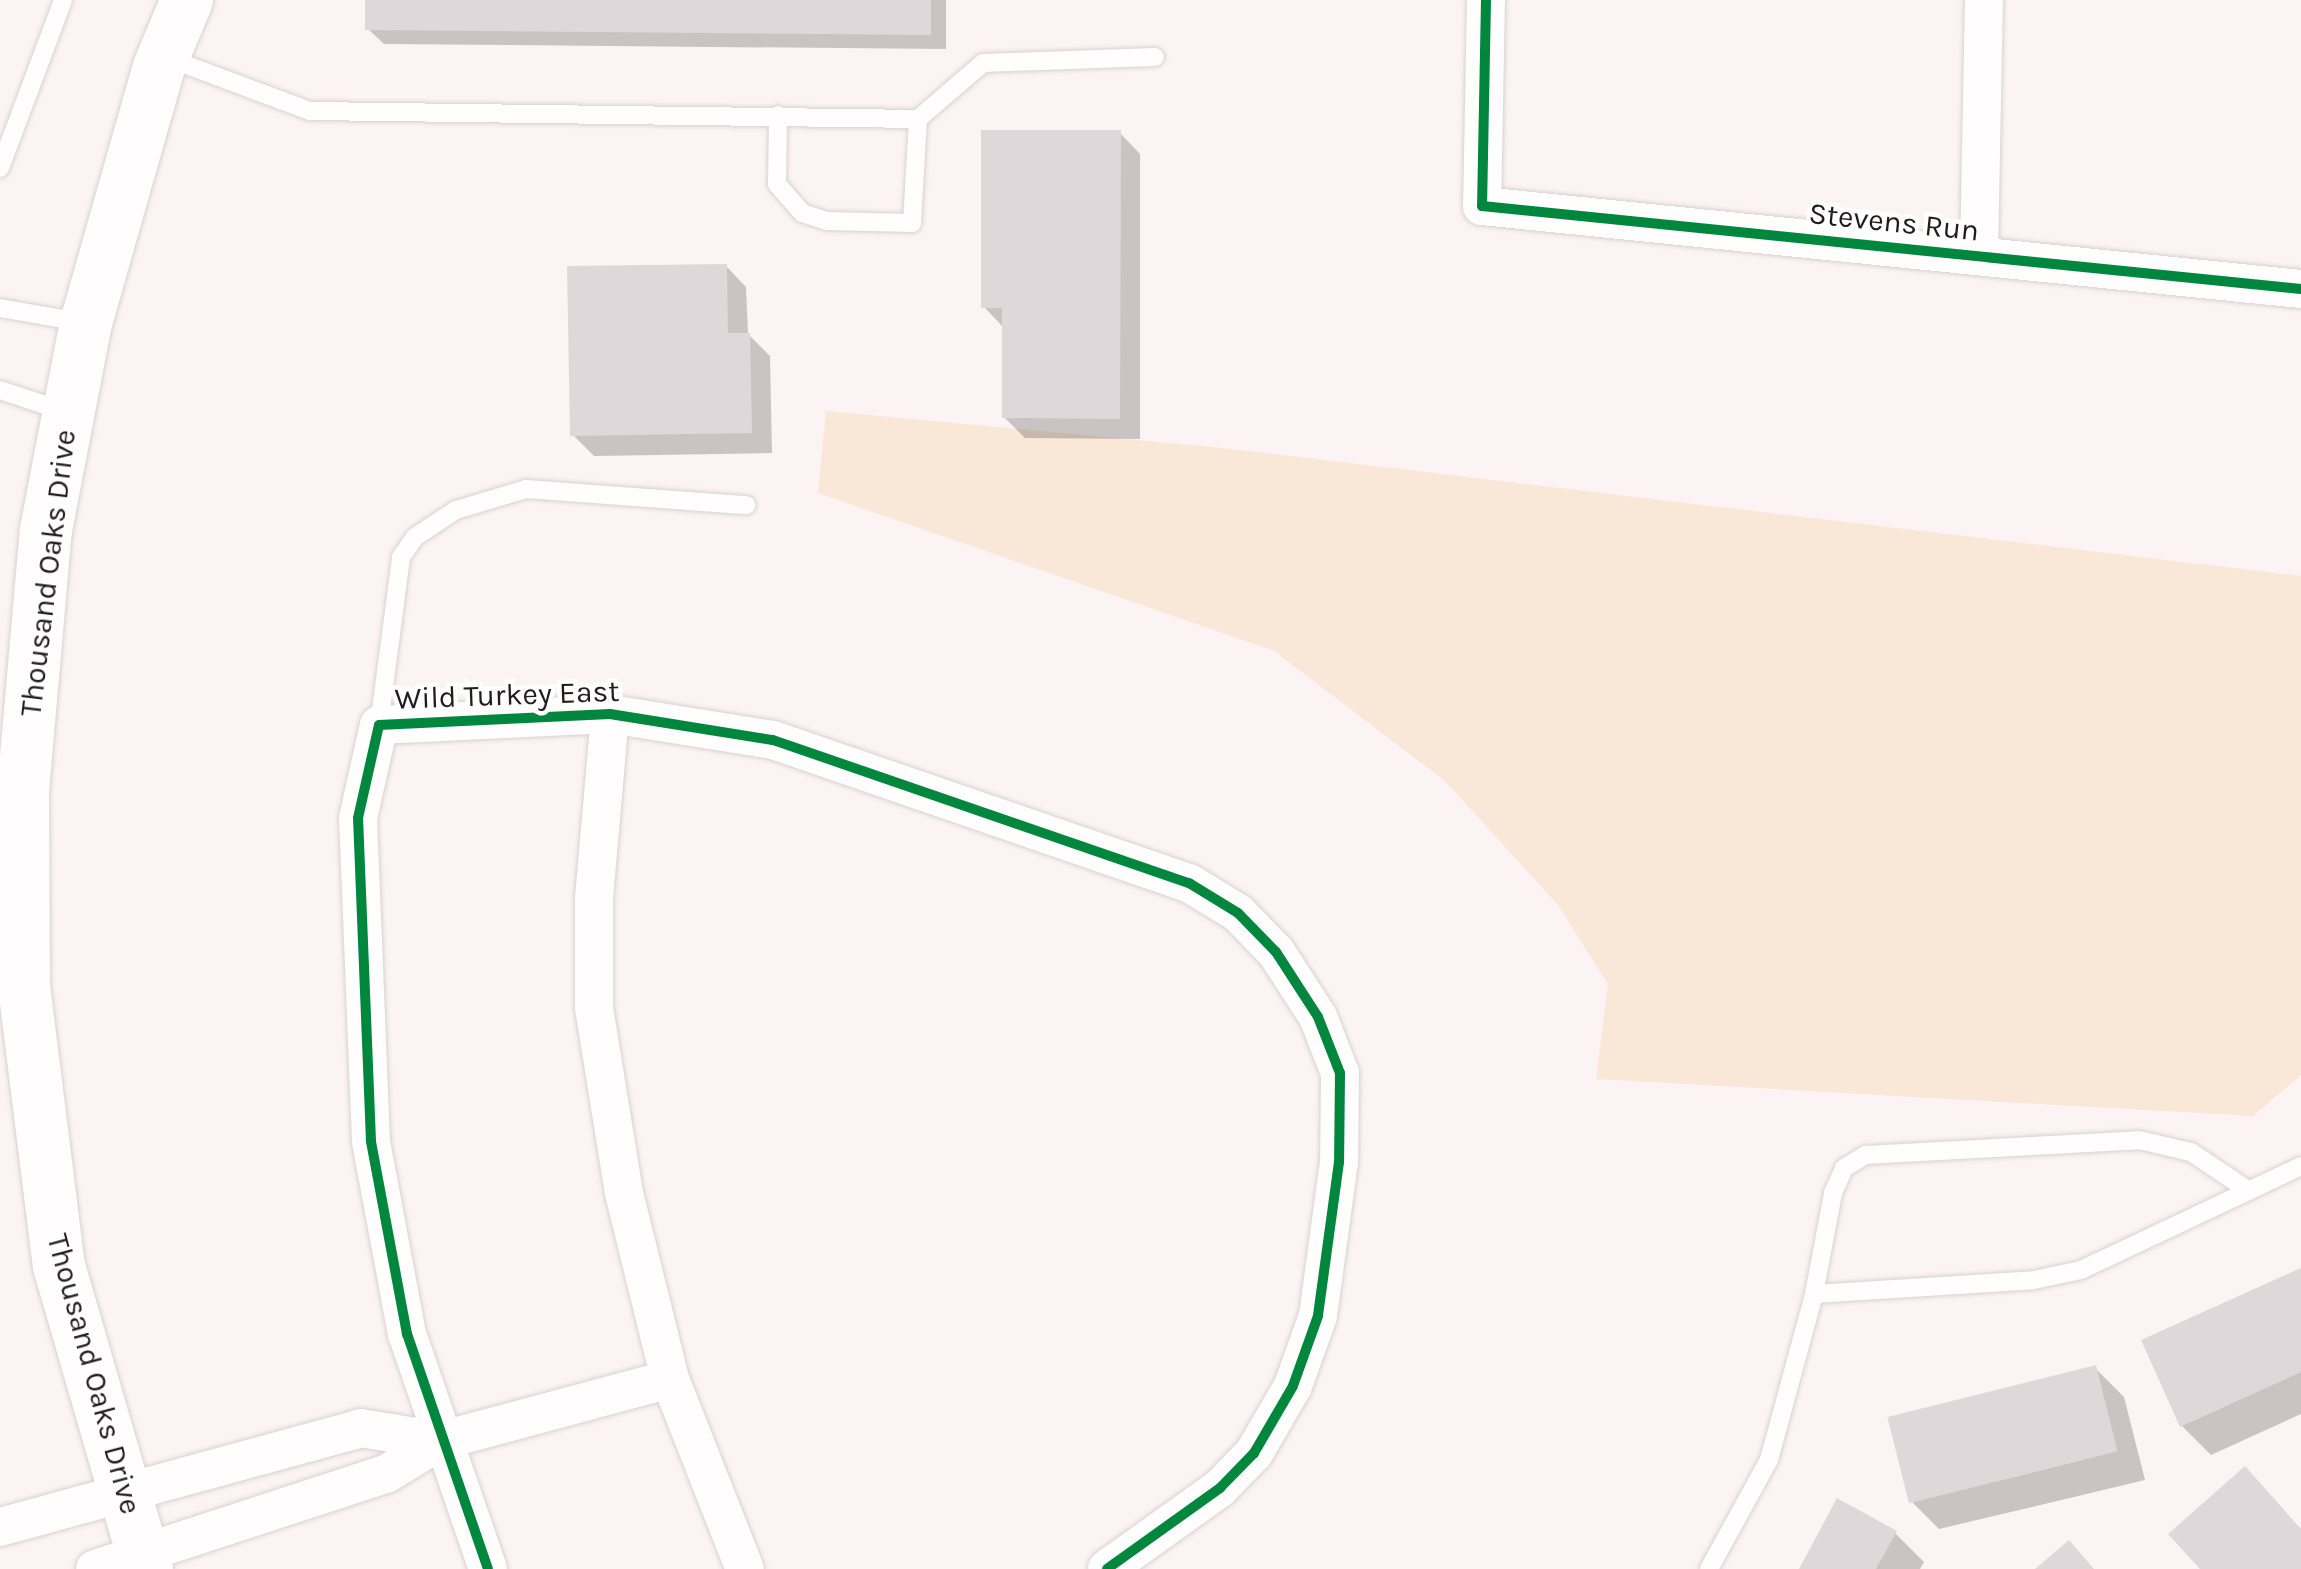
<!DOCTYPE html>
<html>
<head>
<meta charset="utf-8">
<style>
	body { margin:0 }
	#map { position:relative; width:2301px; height:1569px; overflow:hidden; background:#fcf4f4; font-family:Karla,sans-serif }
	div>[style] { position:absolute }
	.green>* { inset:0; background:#f9e7d8 }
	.shadow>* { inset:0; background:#0003 }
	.building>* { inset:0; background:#ded8da; transform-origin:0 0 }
	.roads { filter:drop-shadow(0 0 2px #d8d2d2) drop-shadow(0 0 2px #d8d2d2) }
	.service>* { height:18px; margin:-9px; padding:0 9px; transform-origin:9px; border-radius:9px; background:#fffdfd }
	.minor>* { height:38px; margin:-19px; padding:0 19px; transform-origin:19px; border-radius:19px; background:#fffdfd }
	.secondary>* { height:52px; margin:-26px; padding:0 26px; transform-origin:26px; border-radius:26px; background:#fffdfd }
	.cycleway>* { height:10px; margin:-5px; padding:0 5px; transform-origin:5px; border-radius:5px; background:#00873e }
	span { translate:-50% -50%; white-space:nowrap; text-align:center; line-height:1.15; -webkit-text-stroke:9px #fff; paint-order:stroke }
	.street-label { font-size:30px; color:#211c1c }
</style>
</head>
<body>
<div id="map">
	<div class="green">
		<i style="clip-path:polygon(826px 411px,1223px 448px,2301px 576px,2301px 1075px,2253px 1116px,1596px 1079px,1608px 984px,1558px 905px,1445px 781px,1274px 651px,818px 493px)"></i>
	</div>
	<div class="shadow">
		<i style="clip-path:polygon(368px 0,946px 0,946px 49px,384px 44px,368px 29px)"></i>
		<i style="clip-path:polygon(1120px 133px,1140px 154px,1140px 439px,1025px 438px,1004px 417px,1004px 328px,984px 307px)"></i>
		<i style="clip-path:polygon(726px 266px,746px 287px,748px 334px,770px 356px,772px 453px,594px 456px,573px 435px)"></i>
		<i style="clip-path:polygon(2301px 1271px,2301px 1414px,2211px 1455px,2182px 1426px)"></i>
		<i style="clip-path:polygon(2095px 1368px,2124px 1397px,2145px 1480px,1939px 1529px,1910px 1500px)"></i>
		<i style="clip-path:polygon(1895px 1533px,1924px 1562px,1920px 1569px,1802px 1569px)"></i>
	</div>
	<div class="building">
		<i style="clip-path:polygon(365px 0,931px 0,931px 35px,365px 30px)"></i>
		<i style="clip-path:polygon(981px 130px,1121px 130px,1120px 419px,1002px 418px,1002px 308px,981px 308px)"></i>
		<i style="clip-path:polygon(727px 264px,728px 333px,750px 333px,752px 433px,570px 436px,567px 266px)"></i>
		<i style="clip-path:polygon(2301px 1268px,2301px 1372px,2180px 1427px,2141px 1340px)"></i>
		<i style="left:2096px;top:1365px;width:89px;height:215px;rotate:76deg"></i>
		<i style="clip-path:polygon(2245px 1466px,2301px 1529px,2301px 1569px,2200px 1569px,2168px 1534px)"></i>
		<i style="clip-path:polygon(1837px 1498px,1897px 1531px,1876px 1569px,1799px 1569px)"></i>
		<i style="clip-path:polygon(2069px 1540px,2094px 1569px,2035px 1569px)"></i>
	</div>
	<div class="roads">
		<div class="service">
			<i style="left:168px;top:58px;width:152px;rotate:20.5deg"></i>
			<i style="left:310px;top:111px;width:608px;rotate:0.75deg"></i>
			<i style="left:918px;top:119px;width:86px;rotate:-40.7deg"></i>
			<i style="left:983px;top:63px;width:172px;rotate:-2deg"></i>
			<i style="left:778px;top:115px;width:69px;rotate:90.8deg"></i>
			<i style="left:777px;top:184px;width:38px;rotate:49deg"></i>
			<i style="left:802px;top:213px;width:26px;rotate:18deg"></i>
			<i style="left:827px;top:221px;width:85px;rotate:1.3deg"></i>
			<i style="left:912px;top:223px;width:104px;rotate:-86.7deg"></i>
			<i style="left:0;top:168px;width:179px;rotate:-69.4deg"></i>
			<i style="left:0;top:308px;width:81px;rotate:9.9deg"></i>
			<i style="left:0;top:390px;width:70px;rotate:18.4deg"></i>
			<i style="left:379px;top:725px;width:169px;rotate:-82.5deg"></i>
			<i style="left:401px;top:557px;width:24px;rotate:-55deg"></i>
			<i style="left:415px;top:537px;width:49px;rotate:-33.4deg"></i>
			<i style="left:456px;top:510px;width:73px;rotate:-16.7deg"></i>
			<i style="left:526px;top:489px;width:221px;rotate:4.2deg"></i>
			<i style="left:1814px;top:1294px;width:103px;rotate:-79.3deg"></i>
			<i style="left:1833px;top:1193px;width:27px;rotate:-66deg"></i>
			<i style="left:1844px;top:1168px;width:26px;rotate:-31deg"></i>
			<i style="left:1866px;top:1155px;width:273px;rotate:-3.1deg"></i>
			<i style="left:2139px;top:1140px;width:53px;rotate:13deg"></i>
			<i style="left:2191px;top:1152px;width:70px;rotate:33.9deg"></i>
			<i style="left:1709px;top:1569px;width:124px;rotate:-61.2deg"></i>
			<i style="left:1769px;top:1460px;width:172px;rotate:-74.8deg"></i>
			<i style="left:1814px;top:1294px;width:220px;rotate:-3.6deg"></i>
			<i style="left:2034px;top:1280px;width:48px;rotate:-12deg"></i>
			<i style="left:2081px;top:1270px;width:243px;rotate:-25.3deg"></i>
		</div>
		<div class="minor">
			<i style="left:1486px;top:0;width:206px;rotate:91.1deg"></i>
			<i style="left:1482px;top:206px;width:823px;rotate:5.79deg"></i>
			<i style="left:1979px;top:256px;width:256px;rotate:-88.9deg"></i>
			<i style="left:670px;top:1379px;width:204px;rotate:68.5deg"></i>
			<i style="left:0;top:1527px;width:374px;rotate:-15.3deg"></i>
			<i style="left:361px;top:1428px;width:80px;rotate:9.3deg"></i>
			<i style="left:95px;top:1569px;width:306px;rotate:-18.1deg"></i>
			<i style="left:386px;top:1474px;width:63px;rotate:-31.4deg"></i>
			<i style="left:440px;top:1441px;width:238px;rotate:-15.1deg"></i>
			<i style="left:670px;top:1379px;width:192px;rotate:-103.9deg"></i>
			<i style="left:624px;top:1193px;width:187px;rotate:-99.2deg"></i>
			<i style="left:594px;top:1008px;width:110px;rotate:-90deg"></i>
			<i style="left:594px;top:898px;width:185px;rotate:-85deg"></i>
			<i style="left:488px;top:1569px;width:249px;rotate:-109deg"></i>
			<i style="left:407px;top:1334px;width:196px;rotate:-100.6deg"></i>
			<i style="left:371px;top:1141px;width:323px;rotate:-92.3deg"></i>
			<i style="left:358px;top:818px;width:95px;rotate:-77.3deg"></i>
			<i style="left:379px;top:725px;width:231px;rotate:-2.7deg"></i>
			<i style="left:610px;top:714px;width:165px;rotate:9.1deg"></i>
			<i style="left:773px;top:740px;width:440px;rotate:19deg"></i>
			<i style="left:1189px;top:883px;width:57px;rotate:31.5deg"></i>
			<i style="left:1238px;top:913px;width:54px;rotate:45.7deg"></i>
			<i style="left:1276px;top:952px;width:77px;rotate:57.1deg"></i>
			<i style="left:1318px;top:1017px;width:60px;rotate:68.6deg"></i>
			<i style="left:1340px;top:1073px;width:89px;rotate:90.6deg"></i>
			<i style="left:1339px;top:1162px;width:155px;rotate:97.8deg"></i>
			<i style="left:1318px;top:1316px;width:74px;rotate:109.7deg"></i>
			<i style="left:1293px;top:1386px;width:78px;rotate:120.2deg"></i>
			<i style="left:1254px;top:1453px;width:49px;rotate:134.2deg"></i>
			<i style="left:1220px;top:1488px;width:139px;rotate:144.4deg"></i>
		</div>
		<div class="secondary">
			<i style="left:147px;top:1569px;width:315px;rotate:-106.2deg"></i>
			<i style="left:59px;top:1267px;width:283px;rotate:-97.1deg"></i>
			<i style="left:24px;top:986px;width:195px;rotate:-90.3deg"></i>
			<i style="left:23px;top:791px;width:262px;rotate:-85deg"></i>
			<i style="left:46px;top:530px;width:211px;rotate:-79.1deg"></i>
			<i style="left:86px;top:323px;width:266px;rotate:-74.1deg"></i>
			<i style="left:159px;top:67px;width:73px;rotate:-67.3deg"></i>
		</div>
	</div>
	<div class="cycleway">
		<i style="left:1486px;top:0;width:206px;rotate:91.1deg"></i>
		<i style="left:1482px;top:206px;width:823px;rotate:5.79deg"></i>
		<i style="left:488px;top:1569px;width:249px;rotate:-109deg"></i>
		<i style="left:407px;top:1334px;width:196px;rotate:-100.6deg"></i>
		<i style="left:371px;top:1141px;width:323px;rotate:-92.3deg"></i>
		<i style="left:358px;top:818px;width:95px;rotate:-77.3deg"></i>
		<i style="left:379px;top:725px;width:231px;rotate:-2.7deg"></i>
		<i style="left:610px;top:714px;width:165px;rotate:9.1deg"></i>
		<i style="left:773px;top:740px;width:440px;rotate:19deg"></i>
		<i style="left:1189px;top:883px;width:57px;rotate:31.5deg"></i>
		<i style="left:1238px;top:913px;width:54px;rotate:45.7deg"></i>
		<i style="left:1276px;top:952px;width:77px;rotate:57.1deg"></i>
		<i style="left:1318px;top:1017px;width:60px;rotate:68.6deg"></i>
		<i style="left:1340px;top:1073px;width:89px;rotate:90.6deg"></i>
		<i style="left:1339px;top:1162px;width:155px;rotate:97.8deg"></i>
		<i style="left:1318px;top:1316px;width:74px;rotate:109.7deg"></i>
		<i style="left:1293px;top:1386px;width:78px;rotate:120.2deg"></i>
		<i style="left:1254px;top:1453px;width:49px;rotate:134.2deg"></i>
		<i style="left:1220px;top:1488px;width:139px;rotate:144.4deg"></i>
	</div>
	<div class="street-label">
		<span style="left:1894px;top:222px;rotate:6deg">Stevens Run</span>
		<span style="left:48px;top:573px;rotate:-83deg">Thousand Oaks Drive</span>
		<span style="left:507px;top:695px;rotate:-2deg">Wild Turkey East</span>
		<span style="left:94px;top:1374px;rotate:75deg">Thousand Oaks Drive</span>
	</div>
</div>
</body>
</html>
